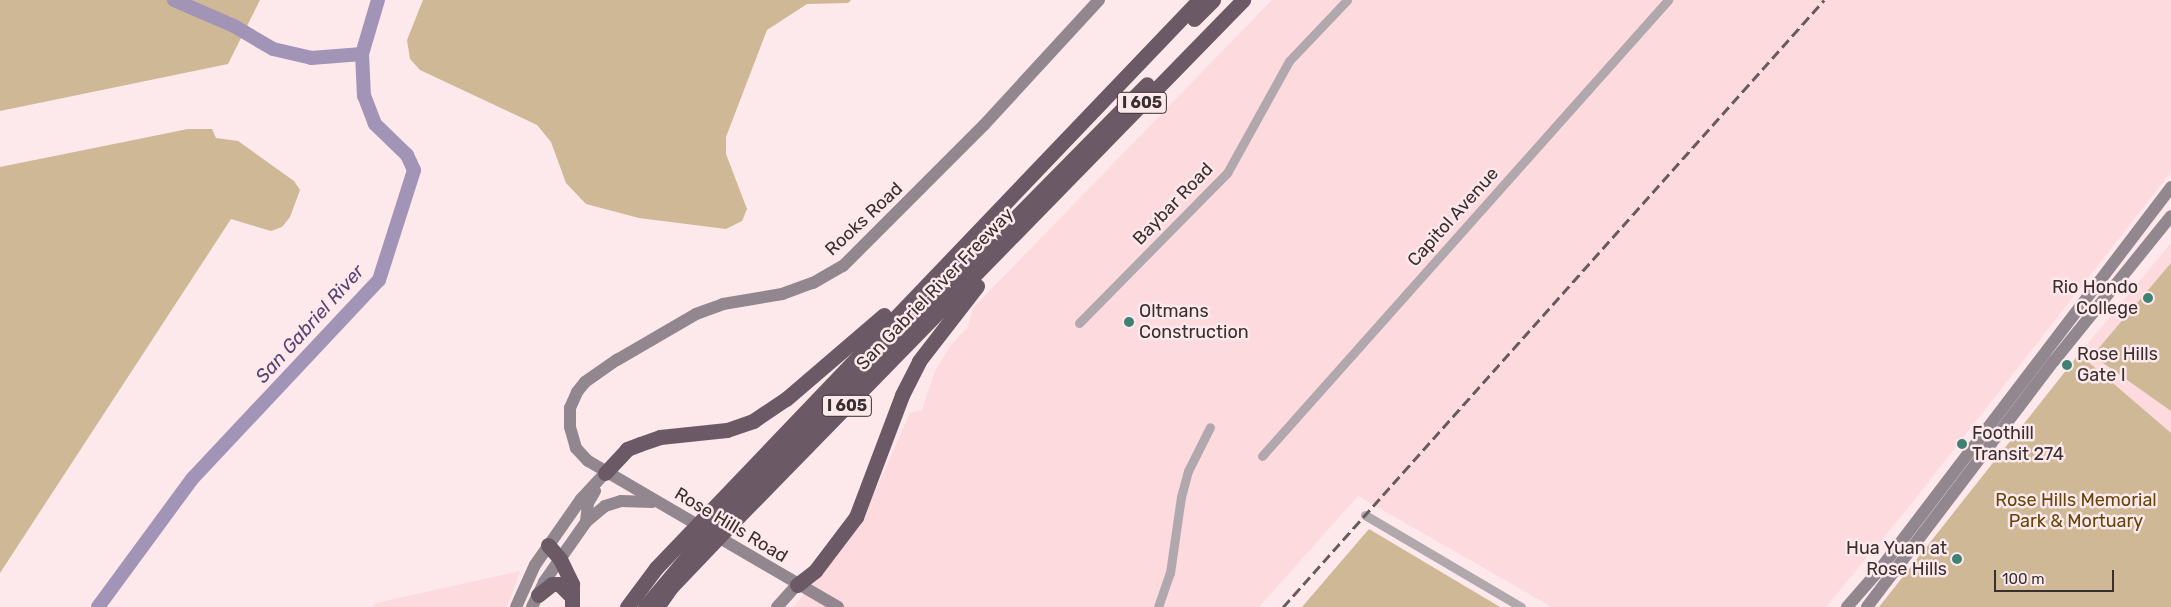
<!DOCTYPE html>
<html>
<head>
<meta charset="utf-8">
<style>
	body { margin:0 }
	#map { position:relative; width:2171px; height:607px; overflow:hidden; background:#fde8eb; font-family:Rubik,sans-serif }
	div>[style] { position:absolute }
	.built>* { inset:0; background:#fcdade }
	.green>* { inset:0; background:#ceb896 }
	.river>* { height:14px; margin:-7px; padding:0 7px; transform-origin:7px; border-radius:7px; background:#a294b7 }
	.street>* { height:9px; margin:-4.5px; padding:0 4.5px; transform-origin:4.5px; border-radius:4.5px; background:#b1a8ae }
	.secondary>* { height:12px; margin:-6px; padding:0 6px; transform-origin:6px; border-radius:6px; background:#93878f }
	.highway>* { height:15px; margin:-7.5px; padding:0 7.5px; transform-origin:7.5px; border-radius:7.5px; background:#6b5a66 }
	.rail>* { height:2.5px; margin-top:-1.25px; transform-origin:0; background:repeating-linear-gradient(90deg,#685b5d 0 10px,transparent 0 15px) }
	.dots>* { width:14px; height:14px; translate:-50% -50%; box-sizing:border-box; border:2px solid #fde8eb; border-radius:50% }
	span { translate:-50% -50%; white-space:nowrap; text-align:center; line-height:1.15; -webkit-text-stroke:5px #fde8eb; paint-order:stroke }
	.shield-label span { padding:1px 4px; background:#fde8eb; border:1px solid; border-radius:4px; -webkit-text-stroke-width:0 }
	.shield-label { font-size:16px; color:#392f30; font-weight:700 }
	.street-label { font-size:18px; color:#392f30 }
	.poi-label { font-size:18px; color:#392f30 }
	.right { translate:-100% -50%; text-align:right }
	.left { translate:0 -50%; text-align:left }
	.park-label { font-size:18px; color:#654508 }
	.water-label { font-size:19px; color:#574374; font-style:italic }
	.scale { position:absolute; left:1994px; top:570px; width:120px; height:22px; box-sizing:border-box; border:2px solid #392f30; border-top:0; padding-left:6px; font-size:15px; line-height:18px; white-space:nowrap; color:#392f30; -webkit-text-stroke:4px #fde8eb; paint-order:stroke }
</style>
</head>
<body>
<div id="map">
	<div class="built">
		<i style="clip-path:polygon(1272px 0,2171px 0,2171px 172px,1908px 508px,1826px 607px,1552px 607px,1358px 496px,1259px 607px,793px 607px,831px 563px,874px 494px,910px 413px,922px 410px,935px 371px,951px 345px,968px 327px,973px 308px)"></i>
		<i style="clip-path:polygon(2171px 243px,2171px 433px,2079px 354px)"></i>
		<i style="clip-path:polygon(520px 571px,507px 607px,373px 607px,376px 603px)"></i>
	</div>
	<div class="green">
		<i style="clip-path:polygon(0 0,260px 0,228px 64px,0 111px)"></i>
		<i style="clip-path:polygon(423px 0,851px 0,848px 3px,807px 4px,767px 30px,726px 137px,726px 154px,747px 209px,742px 221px,726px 229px,639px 218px,586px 204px,566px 183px,551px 142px,537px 125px,420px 70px,410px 59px,407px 40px)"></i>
		<i style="clip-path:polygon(188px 129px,212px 129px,216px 138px,238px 141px,294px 181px,300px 190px,290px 217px,282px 227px,271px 231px,231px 219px,0 573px,0 167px)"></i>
		<i style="clip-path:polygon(2171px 263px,2171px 411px,2099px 360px,2098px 349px)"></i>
		<i style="clip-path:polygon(2079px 354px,2171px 433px,2171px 607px,1879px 607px)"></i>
		<i style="clip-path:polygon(1369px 529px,1500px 607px,1302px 607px)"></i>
	</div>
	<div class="river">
		<i style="left:174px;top:0;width:65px;rotate:23.4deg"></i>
		<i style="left:234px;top:26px;width:45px;rotate:30.5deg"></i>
		<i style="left:273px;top:49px;width:39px;rotate:13deg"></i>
		<i style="left:311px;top:58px;width:51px;rotate:-4.5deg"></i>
		<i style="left:98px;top:607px;width:159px;rotate:-53.7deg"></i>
		<i style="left:192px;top:479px;width:273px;rotate:-46.8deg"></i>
		<i style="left:379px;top:280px;width:115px;rotate:-72.3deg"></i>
		<i style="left:414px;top:170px;width:17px;rotate:-115deg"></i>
		<i style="left:407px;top:155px;width:45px;rotate:-135.9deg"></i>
		<i style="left:375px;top:124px;width:30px;rotate:-111deg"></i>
		<i style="left:364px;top:96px;width:42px;rotate:-92.7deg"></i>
		<i style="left:362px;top:54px;width:56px;rotate:-73.5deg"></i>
	</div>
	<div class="street">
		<i style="left:1079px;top:323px;width:211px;rotate:-45.4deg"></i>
		<i style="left:1227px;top:173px;width:128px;rotate:-61deg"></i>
		<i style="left:1289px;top:61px;width:84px;rotate:-46.4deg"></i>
		<i style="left:1262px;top:456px;width:611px;rotate:-48.32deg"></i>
		<i style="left:1365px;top:515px;width:181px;rotate:30.5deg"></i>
		<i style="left:1158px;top:607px;width:36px;rotate:-71deg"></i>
		<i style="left:1170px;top:573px;width:77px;rotate:-81.8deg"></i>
		<i style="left:1181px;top:497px;width:27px;rotate:-75deg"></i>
		<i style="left:1188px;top:471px;width:49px;rotate:-63.4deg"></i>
	</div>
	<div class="secondary">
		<i style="left:586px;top:522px;width:25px;rotate:-40deg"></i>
		<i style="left:605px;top:506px;width:17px;rotate:-17deg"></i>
		<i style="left:621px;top:501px;width:31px;rotate:2deg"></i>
		<i style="left:516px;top:607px;width:46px;rotate:-65.7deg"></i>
		<i style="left:535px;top:565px;width:80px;rotate:-55.1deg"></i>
		<i style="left:581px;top:499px;width:35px;rotate:-47deg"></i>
		<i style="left:532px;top:607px;width:28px;rotate:-64deg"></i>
		<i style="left:544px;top:582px;width:73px;rotate:-55deg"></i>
		<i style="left:586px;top:522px;width:19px;rotate:-84deg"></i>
		<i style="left:588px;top:503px;width:14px;rotate:-60deg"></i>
		<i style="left:777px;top:607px;width:30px;rotate:-48deg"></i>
		<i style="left:838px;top:607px;width:290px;rotate:-149.7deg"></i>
		<i style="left:588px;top:461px;width:18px;rotate:-133deg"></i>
		<i style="left:576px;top:448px;width:22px;rotate:-106deg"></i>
		<i style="left:570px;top:427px;width:19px;rotate:-90deg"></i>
		<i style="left:570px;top:408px;width:17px;rotate:-66deg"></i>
		<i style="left:577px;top:392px;width:13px;rotate:-51deg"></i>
		<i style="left:585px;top:382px;width:39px;rotate:-35deg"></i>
		<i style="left:617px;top:360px;width:91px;rotate:-30.2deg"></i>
		<i style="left:696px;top:314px;width:29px;rotate:-20deg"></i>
		<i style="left:723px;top:304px;width:60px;rotate:-9.6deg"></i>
		<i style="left:782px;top:294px;width:33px;rotate:-20deg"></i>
		<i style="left:813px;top:283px;width:34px;rotate:-30deg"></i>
		<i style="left:843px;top:266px;width:199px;rotate:-45deg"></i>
		<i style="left:984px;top:125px;width:170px;rotate:-47.4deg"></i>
		<i style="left:1847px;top:607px;width:52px;rotate:-48.9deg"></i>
		<i style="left:1881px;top:568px;width:479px;rotate:-52.7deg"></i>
		<i style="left:1867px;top:607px;width:309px;rotate:-52.8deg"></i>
		<i style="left:2054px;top:361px;width:186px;rotate:-51.1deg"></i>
	</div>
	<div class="highway">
		<i style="left:1194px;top:19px;width:27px;rotate:-45deg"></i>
		<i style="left:605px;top:473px;width:33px;rotate:-47deg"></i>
		<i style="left:627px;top:449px;width:14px;rotate:-21deg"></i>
		<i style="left:640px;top:444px;width:21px;rotate:-19deg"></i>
		<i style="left:660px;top:437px;width:67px;rotate:-6deg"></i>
		<i style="left:727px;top:430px;width:28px;rotate:-19deg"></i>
		<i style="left:753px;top:421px;width:40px;rotate:-34deg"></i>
		<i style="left:786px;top:399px;width:129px;rotate:-40.6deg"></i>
		<i style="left:548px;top:545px;width:18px;rotate:49deg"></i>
		<i style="left:560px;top:559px;width:28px;rotate:64deg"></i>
		<i style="left:572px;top:584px;width:23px;rotate:90deg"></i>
		<i style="left:797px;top:585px;width:23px;rotate:-38deg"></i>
		<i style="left:815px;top:571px;width:68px;rotate:-52.8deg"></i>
		<i style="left:856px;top:517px;width:130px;rotate:-69.3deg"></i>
		<i style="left:902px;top:395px;width:38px;rotate:-63deg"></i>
		<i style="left:919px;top:361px;width:95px;rotate:-52.3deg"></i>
		<i style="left:538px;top:595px;width:18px;rotate:-38deg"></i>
		<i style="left:552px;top:584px;width:7px"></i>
		<i style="left:559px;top:584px;width:18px;rotate:45deg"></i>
		<i style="left:627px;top:607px;width:49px;rotate:-53.4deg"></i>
		<i style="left:656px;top:568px;width:786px;rotate:-46.29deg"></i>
		<i style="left:645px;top:607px;width:120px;rotate:-50.1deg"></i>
		<i style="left:722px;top:515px;width:605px;rotate:-45.4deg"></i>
		<i style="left:657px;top:607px;width:24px;rotate:-55deg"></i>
		<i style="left:671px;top:587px;width:97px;rotate:-46.3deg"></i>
		<i style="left:738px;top:517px;width:723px;rotate:-45.67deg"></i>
	</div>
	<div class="rail">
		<i style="left:1283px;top:607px;width:813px;rotate:-48.29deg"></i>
	</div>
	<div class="dots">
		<i style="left:2148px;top:298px;background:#3f8274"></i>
		<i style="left:1129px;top:322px;background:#3f8274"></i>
		<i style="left:2067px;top:365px;background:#3f8274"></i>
		<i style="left:1962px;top:444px;background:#3f8274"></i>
		<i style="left:1957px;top:559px;background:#3f8274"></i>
	</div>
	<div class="shield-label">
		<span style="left:1142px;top:103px">I 605</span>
		<span style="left:847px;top:406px">I 605</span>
	</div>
	<div class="street-label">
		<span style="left:1173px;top:204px;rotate:-46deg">Baybar Road</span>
		<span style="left:1453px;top:217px;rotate:-48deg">Capitol Avenue</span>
		<span style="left:864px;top:219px;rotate:-43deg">Rooks Road</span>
		<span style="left:935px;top:289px;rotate:-46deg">San Gabriel River Freeway</span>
		<span style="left:731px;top:525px;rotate:31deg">Rose Hills Road</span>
	</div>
	<div class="poi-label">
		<span class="right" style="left:2138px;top:298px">Rio Hondo<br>College</span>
		<span class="left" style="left:1139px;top:322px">Oltmans<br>Construction</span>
		<span class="left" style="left:2077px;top:365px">Rose Hills<br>Gate I</span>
		<span class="left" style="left:1972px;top:444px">Foothill<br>Transit 274</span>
		<span class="right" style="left:1947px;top:559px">Hua Yuan at<br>Rose Hills</span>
	</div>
	<div class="park-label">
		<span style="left:2076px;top:511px">Rose Hills Memorial<br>Park &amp; Mortuary</span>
	</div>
	<div class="water-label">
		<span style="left:310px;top:324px;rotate:-48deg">San Gabriel River</span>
	</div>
	<div class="scale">100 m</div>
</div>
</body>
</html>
